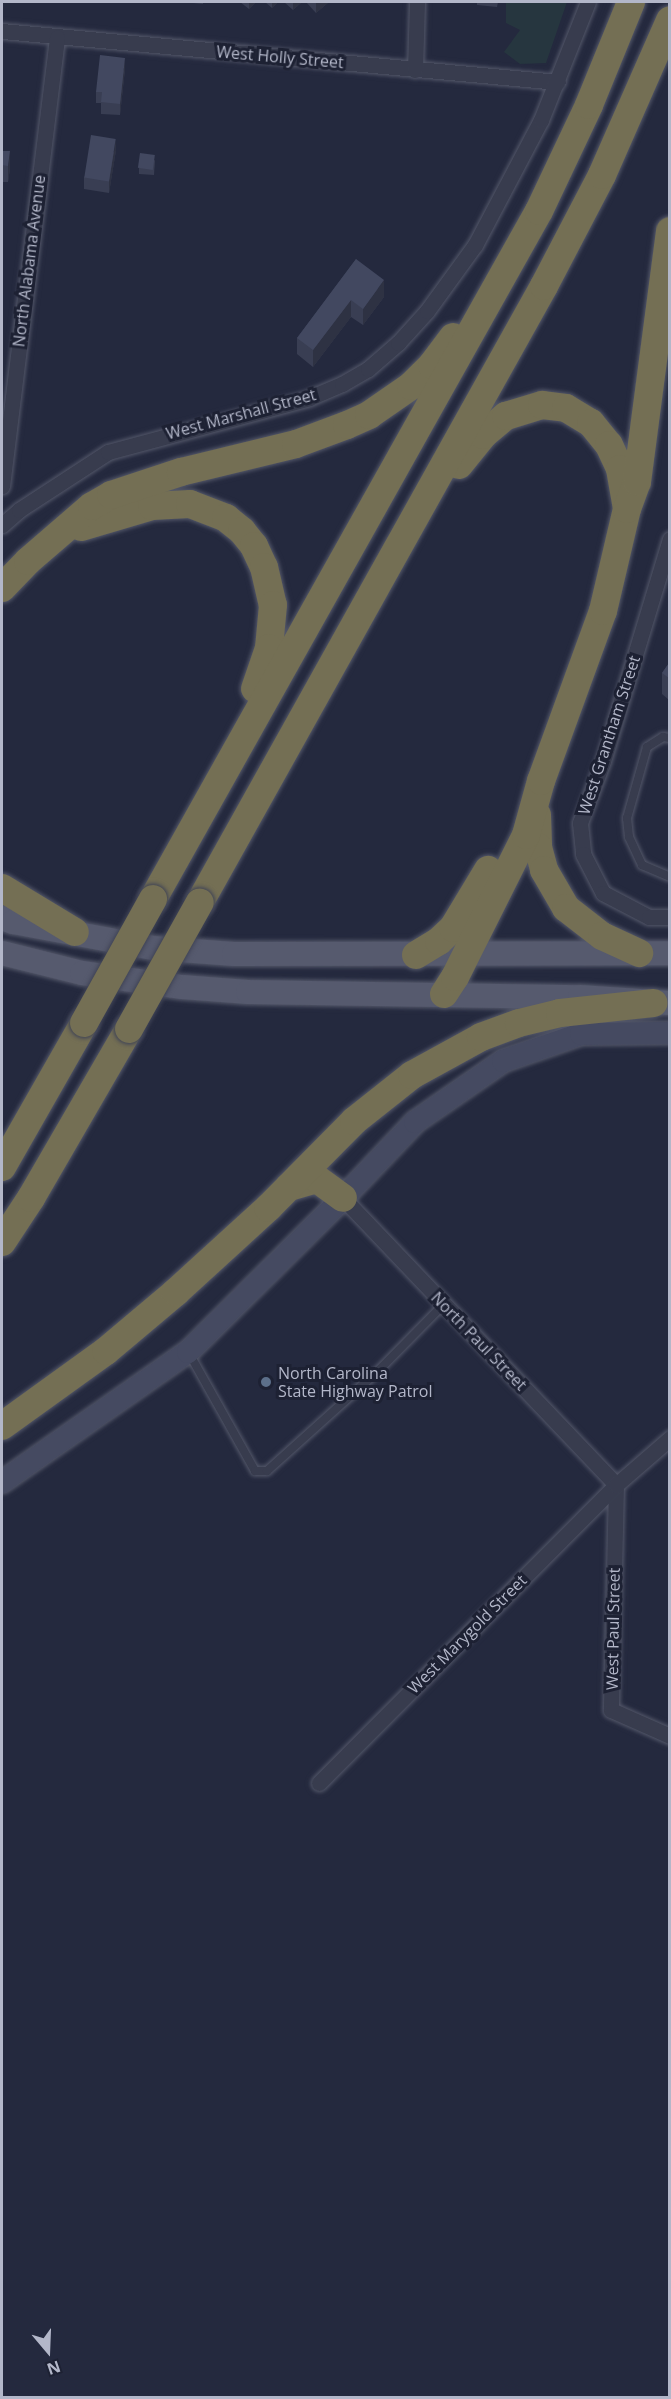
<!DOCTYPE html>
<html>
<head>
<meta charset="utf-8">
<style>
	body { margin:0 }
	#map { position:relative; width:671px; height:2399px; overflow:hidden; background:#24293e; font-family:"Open Sans",sans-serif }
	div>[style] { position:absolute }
	.green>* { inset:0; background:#26363f }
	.roads { filter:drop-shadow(0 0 2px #535769) drop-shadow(0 0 2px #535769) }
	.lane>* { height:8px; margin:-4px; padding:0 4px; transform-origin:4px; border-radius:4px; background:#383c4e }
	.street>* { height:15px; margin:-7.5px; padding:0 7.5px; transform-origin:7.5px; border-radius:7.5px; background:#383c4e }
	.secondary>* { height:22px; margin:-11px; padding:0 11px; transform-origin:11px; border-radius:11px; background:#454a61 }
	.primary>* { height:24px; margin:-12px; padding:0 12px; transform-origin:12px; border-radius:12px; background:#565a6e }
	.highway>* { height:28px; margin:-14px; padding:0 14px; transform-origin:14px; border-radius:14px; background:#746f54 }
	.bridges { filter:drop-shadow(0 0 2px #404456) drop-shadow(0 0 2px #404456) }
	.highway-bridge>* { height:28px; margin:-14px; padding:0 14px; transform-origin:14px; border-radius:14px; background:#746f54 }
	.wall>* { inset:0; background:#393e53 }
	.shaded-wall>* { inset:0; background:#2e3243 }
	.building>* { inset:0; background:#424860; transform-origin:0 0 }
	.dots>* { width:16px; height:16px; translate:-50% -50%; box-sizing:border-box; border:3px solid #1d2133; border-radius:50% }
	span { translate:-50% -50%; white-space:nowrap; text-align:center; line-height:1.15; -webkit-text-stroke:6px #1d2133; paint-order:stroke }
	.street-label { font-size:16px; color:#b3b7c9 }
	.poi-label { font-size:16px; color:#b3b7c9 }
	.left { translate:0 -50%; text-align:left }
	.frame { position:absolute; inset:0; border:3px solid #b3b7c9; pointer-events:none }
	.north { position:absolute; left:18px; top:2321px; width:60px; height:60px; -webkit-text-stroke:4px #1d2133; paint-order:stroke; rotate:161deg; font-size:16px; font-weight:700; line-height:24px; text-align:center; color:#b3b7c9 }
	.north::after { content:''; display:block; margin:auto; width:21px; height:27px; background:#b3b7c9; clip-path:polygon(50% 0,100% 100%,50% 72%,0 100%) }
</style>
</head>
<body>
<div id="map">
	<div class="green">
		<i style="clip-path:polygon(506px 2px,567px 2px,546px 63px,520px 64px,504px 52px,520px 30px,506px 23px)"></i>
	</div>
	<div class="roads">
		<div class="lane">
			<i style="left:670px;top:738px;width:7px;rotate:-172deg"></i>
			<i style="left:663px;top:737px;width:19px;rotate:148deg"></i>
			<i style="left:647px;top:747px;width:74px;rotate:105.7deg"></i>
			<i style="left:627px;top:818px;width:19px;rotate:84deg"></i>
			<i style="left:629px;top:837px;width:31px;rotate:65deg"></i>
			<i style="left:642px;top:865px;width:30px;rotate:23deg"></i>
			<i style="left:190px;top:1355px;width:133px;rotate:60.7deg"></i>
			<i style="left:255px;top:1471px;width:12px"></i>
			<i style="left:267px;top:1471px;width:151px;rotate:-42deg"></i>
			<i style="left:379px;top:1370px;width:93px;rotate:-45.4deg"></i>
		</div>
		<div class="street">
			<i style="left:2px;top:31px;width:558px;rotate:5.24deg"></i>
			<i style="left:415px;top:70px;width:68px;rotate:-88.3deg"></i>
			<i style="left:2px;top:486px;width:452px;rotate:-83deg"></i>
			<i style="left:2px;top:525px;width:23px;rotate:-41deg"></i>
			<i style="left:19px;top:510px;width:106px;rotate:-33.1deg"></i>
			<i style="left:108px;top:452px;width:208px;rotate:-15deg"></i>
			<i style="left:309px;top:398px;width:36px;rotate:-23deg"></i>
			<i style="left:342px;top:384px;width:30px;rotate:-30deg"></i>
			<i style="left:368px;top:369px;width:40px;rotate:-41deg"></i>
			<i style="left:398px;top:343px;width:43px;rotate:-47.8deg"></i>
			<i style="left:427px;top:311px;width:82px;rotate:-54deg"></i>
			<i style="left:475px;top:245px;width:141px;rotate:-62.2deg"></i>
			<i style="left:541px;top:120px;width:127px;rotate:-68.3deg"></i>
			<i style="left:670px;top:539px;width:232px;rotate:106.8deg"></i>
			<i style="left:603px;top:761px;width:66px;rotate:110.4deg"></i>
			<i style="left:580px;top:823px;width:31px;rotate:84deg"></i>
			<i style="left:583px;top:854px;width:44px;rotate:62.9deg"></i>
			<i style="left:603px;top:893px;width:52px;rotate:27.6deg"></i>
			<i style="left:649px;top:917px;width:21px"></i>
			<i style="left:343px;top:1198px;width:396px;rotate:46.4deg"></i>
			<i style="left:616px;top:1485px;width:225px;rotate:91.3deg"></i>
			<i style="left:611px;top:1710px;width:64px;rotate:23.8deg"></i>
			<i style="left:319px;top:1783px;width:421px;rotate:-45.1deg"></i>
			<i style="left:616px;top:1485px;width:72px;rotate:-41deg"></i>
		</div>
		<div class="secondary">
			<i style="left:2px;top:1482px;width:227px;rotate:-35deg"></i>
			<i style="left:188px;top:1352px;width:218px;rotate:-44.8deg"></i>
			<i style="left:343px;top:1198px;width:105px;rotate:-46.5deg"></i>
			<i style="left:415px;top:1122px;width:107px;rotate:-34.7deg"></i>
			<i style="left:503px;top:1061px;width:83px;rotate:-19.1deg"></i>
			<i style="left:581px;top:1034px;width:89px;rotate:-0.6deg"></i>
		</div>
		<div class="primary">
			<i style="left:2px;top:918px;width:12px;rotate:20deg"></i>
			<i style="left:13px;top:922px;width:142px;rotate:10.5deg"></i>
			<i style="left:153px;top:948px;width:81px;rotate:4.2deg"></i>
			<i style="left:234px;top:954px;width:436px;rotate:-0.1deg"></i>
			<i style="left:2px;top:953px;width:82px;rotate:14deg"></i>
			<i style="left:82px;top:973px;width:101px;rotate:8deg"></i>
			<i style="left:182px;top:987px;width:66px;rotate:4.3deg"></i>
			<i style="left:248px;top:992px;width:332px;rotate:0.9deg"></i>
			<i style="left:580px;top:997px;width:90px;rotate:3.8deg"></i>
		</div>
		<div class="highway">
			<i style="left:459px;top:465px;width:38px;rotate:-51deg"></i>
			<i style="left:483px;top:435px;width:30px;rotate:-40deg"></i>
			<i style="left:506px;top:416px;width:38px;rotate:-17deg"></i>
			<i style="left:542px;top:405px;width:24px;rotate:7deg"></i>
			<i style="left:566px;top:408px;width:29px;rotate:31deg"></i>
			<i style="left:591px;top:423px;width:28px;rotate:51deg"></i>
			<i style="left:609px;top:445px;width:26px;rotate:65deg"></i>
			<i style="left:620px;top:469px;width:36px;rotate:80deg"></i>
			<i style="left:81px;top:527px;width:74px;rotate:-16.5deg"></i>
			<i style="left:152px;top:506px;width:38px;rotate:-3deg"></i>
			<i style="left:190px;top:504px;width:39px;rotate:21deg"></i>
			<i style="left:226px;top:518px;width:21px;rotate:39deg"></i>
			<i style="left:242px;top:531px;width:19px;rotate:51deg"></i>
			<i style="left:254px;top:546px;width:23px;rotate:65deg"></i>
			<i style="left:264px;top:567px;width:39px;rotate:77deg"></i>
			<i style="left:273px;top:605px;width:43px;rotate:95.3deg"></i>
			<i style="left:269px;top:648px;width:43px;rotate:108.9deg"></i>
			<i style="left:2px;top:588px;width:37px;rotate:-46deg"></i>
			<i style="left:28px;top:561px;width:84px;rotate:-40.7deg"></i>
			<i style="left:92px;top:506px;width:22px;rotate:-30deg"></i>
			<i style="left:111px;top:495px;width:74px;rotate:-18.2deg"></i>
			<i style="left:181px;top:472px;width:118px;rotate:-13.7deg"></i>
			<i style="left:296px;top:444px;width:54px;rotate:-20.4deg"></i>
			<i style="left:347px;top:425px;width:24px;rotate:-24deg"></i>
			<i style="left:369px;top:415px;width:51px;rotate:-34.6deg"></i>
			<i style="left:411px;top:386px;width:30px;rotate:-45deg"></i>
			<i style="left:432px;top:365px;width:35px;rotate:-53deg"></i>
			<i style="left:537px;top:815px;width:32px;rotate:88deg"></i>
			<i style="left:538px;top:847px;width:24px;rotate:75deg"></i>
			<i style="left:544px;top:870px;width:44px;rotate:59.9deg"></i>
			<i style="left:566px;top:908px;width:46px;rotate:37.9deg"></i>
			<i style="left:602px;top:936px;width:41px;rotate:24.7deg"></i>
			<i style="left:2px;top:888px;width:85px;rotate:31.1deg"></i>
			<i style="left:153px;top:899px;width:789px;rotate:-60.71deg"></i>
			<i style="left:539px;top:211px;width:117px;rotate:-64.7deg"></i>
			<i style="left:589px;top:105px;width:111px;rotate:-67.8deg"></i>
			<i style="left:200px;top:902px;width:706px;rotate:-60.82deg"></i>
			<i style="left:544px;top:286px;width:125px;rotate:-62.4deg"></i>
			<i style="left:602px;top:175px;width:169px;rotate:-66.3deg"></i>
			<i style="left:416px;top:955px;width:27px;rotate:-31deg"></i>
			<i style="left:439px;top:941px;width:19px;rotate:-43deg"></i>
			<i style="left:453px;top:928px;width:68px;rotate:-58.9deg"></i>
			<i style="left:444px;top:994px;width:20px;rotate:-57deg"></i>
			<i style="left:455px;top:977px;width:159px;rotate:-63.4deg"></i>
			<i style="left:526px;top:835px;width:56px;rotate:-74.5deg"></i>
			<i style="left:541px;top:781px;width:181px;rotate:-70deg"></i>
			<i style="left:603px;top:611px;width:105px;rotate:-76.8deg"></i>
			<i style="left:627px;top:509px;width:29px;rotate:-70deg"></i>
			<i style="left:637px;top:482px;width:253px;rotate:-82.5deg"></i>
			<i style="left:2px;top:1167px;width:166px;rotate:-60.3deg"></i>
			<i style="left:289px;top:1187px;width:29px;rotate:-16deg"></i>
			<i style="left:317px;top:1179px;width:32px;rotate:36deg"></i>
			<i style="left:2px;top:1242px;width:53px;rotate:-56.6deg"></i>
			<i style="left:31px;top:1198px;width:195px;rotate:-59.9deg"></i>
			<i style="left:2px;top:1426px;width:128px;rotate:-35.8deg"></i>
			<i style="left:106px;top:1351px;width:92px;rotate:-40.1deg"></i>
			<i style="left:176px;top:1292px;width:125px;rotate:-42.4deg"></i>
			<i style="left:268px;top:1208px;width:122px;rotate:-45.3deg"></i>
			<i style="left:354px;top:1121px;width:74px;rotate:-38.4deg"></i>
			<i style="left:412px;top:1075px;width:79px;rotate:-28.8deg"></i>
			<i style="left:481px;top:1037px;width:40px;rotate:-20.2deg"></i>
			<i style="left:519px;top:1023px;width:42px;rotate:-13.7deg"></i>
			<i style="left:560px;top:1013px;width:94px;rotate:-6.1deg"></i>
		</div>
	</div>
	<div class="bridges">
		<div class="highway-bridge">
			<i style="left:84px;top:1023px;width:142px;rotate:-60.9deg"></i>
			<i style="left:129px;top:1029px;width:145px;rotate:-60.8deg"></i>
		</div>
	</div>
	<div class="wall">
		<i style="clip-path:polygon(183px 2px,203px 2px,203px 4px)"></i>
		<i style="clip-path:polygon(240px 2px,256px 2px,249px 9px)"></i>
		<i style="clip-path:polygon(265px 2px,278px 2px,272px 8px)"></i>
		<i style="clip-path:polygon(284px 2px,302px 2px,293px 10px)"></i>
		<i style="clip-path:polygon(306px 2px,329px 2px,316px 13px)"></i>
		<i style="clip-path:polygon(477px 2px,498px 2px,497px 7px,477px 5px)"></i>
		<i style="clip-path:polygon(125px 69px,120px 115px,101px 114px,101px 103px,96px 103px,96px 92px)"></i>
		<i style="clip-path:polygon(116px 150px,109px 193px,84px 189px,84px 177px)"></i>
		<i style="clip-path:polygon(2px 151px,10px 168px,8px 182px,2px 182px)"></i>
		<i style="clip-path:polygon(155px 160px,154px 175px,139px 174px,139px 168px)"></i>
		<i style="clip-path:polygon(356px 259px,384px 297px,363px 325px,351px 317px,313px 367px,297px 354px,297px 338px)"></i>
		<i style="clip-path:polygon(669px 663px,669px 700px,662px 694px,662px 673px)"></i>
	</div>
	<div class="shaded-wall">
		<i style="clip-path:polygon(249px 2px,256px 2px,249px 9px)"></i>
		<i style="clip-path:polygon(272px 2px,278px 2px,272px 8px)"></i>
		<i style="clip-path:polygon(293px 2px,302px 2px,293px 10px)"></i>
		<i style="clip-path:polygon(316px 2px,329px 2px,316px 13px)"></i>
		<i style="clip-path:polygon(125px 58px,125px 69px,120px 115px,120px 104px)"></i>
		<i style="clip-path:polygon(116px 139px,116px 150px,109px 193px,109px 181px)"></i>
		<i style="clip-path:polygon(10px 151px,10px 168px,8px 182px,8px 166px)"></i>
		<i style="clip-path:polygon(384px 280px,384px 297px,363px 325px,363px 309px)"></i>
		<i style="clip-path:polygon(351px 300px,351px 317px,313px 367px,313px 350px)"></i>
	</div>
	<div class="building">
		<i style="clip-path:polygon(100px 55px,125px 58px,120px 104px,101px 102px,102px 92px,96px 92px)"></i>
		<i style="left:91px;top:135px;width:25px;height:43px;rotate:9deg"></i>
		<i style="clip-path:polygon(2px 151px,10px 151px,8px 166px,2px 165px)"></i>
		<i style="left:140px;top:153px;width:15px;height:15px;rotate:8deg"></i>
		<i style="clip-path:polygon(356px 259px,384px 280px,363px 309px,351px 300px,313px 350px,297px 338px)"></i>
		<i style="clip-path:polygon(669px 663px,669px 678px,662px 673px)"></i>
	</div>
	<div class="dots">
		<i style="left:266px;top:1382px;background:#5c6f8a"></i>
	</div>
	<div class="street-label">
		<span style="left:280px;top:57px;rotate:5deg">West Holly Street</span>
		<span style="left:29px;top:261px;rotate:-83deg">North Alabama Avenue</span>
		<span style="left:241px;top:414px;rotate:-15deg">West Marshall Street</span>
		<span style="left:609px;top:735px;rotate:-72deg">West Grantham Street</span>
		<span style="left:479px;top:1341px;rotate:46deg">North Paul Street</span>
		<span style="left:613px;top:1629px;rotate:-89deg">West Paul Street</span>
		<span style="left:467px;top:1634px;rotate:-45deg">West Marygold Street</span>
	</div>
	<div class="poi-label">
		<span class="left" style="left:278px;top:1382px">North Carolina<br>State Highway Patrol</span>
	</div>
	<div class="frame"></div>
	<div class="north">N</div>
</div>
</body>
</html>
